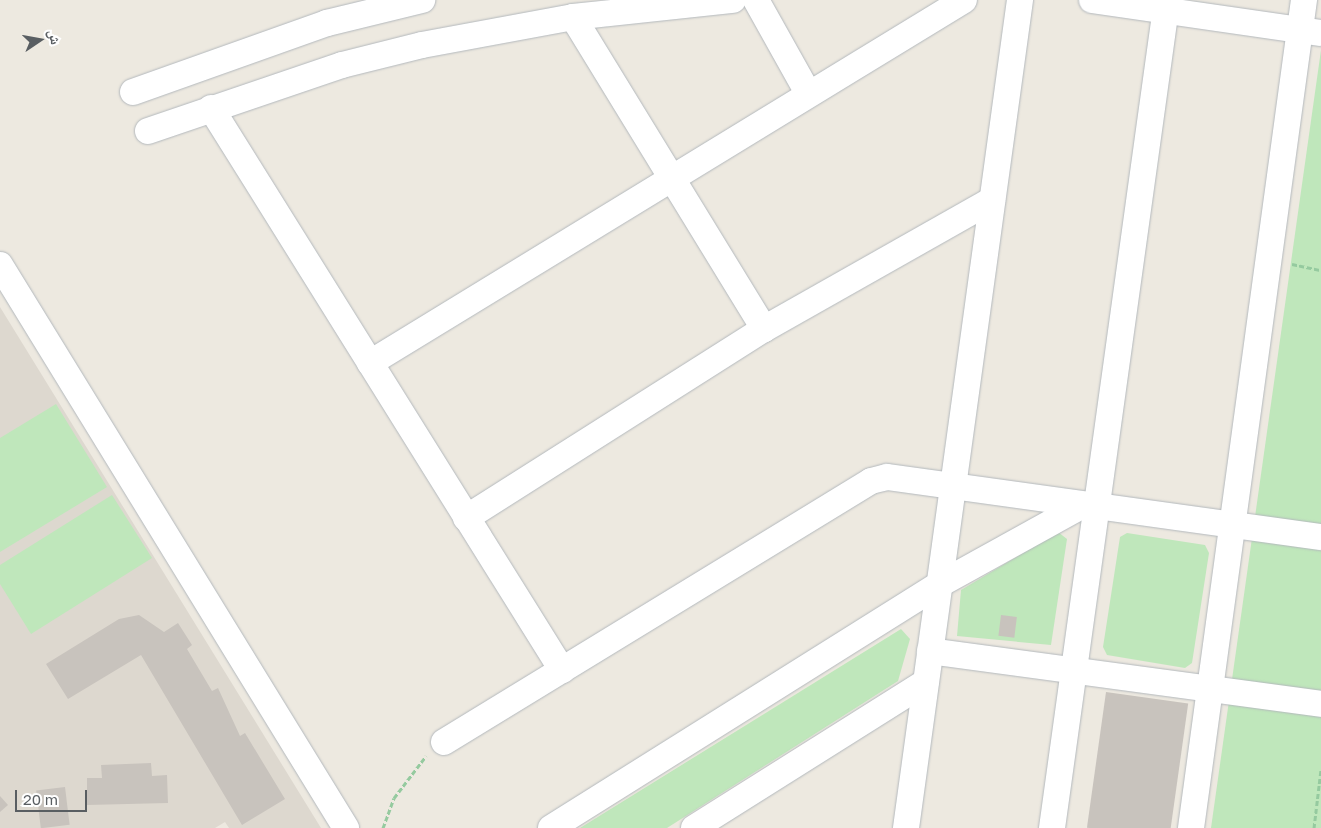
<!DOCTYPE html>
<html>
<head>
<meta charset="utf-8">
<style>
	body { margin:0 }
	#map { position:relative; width:1321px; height:828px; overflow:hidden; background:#ede9e0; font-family:"Golos Text","Noto Naskh Arabic",sans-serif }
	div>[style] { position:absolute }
	.education>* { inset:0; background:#ddd8cf }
	.green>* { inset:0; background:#bfe7bb }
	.building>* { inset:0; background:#c8c3bd; transform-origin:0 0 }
	.path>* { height:3px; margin-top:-1.5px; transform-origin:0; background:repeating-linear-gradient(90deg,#95ca9f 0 5px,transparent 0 7.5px) }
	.roads { filter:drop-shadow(0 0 1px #b3b8bc) drop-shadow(0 0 1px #b3b8bc) }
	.minor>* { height:26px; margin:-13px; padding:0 13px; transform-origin:13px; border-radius:13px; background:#fff }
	span { translate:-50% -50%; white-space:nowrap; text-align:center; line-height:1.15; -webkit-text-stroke:4px #fff; paint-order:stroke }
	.north { position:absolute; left:15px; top:15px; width:50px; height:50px; -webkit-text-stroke:4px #fff; paint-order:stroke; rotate:78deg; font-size:14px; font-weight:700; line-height:20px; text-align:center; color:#595e62 }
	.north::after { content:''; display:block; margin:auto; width:18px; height:22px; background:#595e62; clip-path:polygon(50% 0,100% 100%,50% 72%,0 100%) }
	.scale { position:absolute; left:15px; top:790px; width:72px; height:22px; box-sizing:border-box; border:2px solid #595e62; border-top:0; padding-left:6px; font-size:15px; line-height:18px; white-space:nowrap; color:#595e62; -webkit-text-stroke:4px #fff; paint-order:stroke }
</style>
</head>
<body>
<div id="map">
	<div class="education">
		<i style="clip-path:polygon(0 307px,321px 828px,229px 828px,225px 822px,215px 828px,0 828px)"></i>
	</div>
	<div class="green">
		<i style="clip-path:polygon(1321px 50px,1321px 828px,1211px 828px)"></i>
		<i style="clip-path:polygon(56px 404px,107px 487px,0 552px,0 438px)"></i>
		<i style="clip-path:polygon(112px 495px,152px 558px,31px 634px,0 584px,0 565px)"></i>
		<i style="clip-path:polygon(1058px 532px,1067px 539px,1051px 645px,957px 636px,961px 590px)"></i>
		<i style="clip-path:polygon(1127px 533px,1205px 545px,1209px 553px,1192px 663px,1185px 668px,1107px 655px,1103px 647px,1120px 537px)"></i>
		<i style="clip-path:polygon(901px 629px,910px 639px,898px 681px,667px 828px,580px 828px)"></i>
	</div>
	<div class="building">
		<i style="clip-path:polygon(139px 615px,164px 632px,178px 623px,192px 645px,187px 649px,212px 691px,218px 688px,240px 736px,245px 733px,285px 799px,242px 825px,141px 655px,68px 699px,46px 664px,119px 619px)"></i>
		<i style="left:1001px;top:615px;width:16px;height:21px;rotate:7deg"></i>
		<i style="left:1106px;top:692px;width:83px;height:137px;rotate:8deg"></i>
		<i style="clip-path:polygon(151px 763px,152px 776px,167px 775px,168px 803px,87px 805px,87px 778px,102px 778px,101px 765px)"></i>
		<i style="left:65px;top:787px;width:38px;height:29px;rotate:83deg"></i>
		<i style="clip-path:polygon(0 796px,8px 805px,0 812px)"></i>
	</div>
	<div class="path">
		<i style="left:1292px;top:264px;width:30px;rotate:12deg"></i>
		<i style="left:383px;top:828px;width:32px;rotate:-70deg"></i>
		<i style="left:394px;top:798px;width:53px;rotate:-52.7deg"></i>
		<i style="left:1314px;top:828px;width:59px;rotate:-83.2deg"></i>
	</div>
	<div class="roads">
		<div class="minor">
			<i style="left:756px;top:0;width:107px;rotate:60.8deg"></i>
			<i style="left:1092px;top:0;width:231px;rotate:8.2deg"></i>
			<i style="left:573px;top:17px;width:366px;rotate:58.5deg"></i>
			<i style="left:133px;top:92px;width:206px;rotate:-19.6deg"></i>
			<i style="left:327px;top:23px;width:98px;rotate:-13.6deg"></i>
			<i style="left:211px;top:108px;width:663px;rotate:58.01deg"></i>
			<i style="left:148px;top:131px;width:205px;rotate:-18.8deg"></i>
			<i style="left:342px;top:65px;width:82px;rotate:-14deg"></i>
			<i style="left:422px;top:45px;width:154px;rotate:-10.5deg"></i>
			<i style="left:573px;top:17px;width:161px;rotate:-6.1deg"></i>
			<i style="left:0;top:265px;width:661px;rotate:58.43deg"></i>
			<i style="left:370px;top:363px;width:696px;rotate:-31.43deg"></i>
			<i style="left:466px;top:518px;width:353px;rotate:-32.4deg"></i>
			<i style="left:764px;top:329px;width:262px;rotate:-29.5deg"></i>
			<i style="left:930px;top:651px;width:395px;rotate:7.7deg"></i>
			<i style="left:444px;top:742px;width:500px;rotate:-31.43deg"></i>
			<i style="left:871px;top:481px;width:16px;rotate:-14deg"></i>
			<i style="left:887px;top:477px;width:438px;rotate:7.9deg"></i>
			<i style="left:551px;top:828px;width:459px;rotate:-32.1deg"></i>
			<i style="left:940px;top:584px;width:163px;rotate:-28.9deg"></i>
			<i style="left:694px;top:828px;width:274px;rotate:-32.2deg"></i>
			<i style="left:906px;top:828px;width:836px;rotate:-82.16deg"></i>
			<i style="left:1052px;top:828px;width:836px;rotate:-82.09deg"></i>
			<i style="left:1191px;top:828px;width:836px;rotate:-82.23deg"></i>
		</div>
	</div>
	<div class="north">ش</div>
	<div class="scale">20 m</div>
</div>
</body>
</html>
